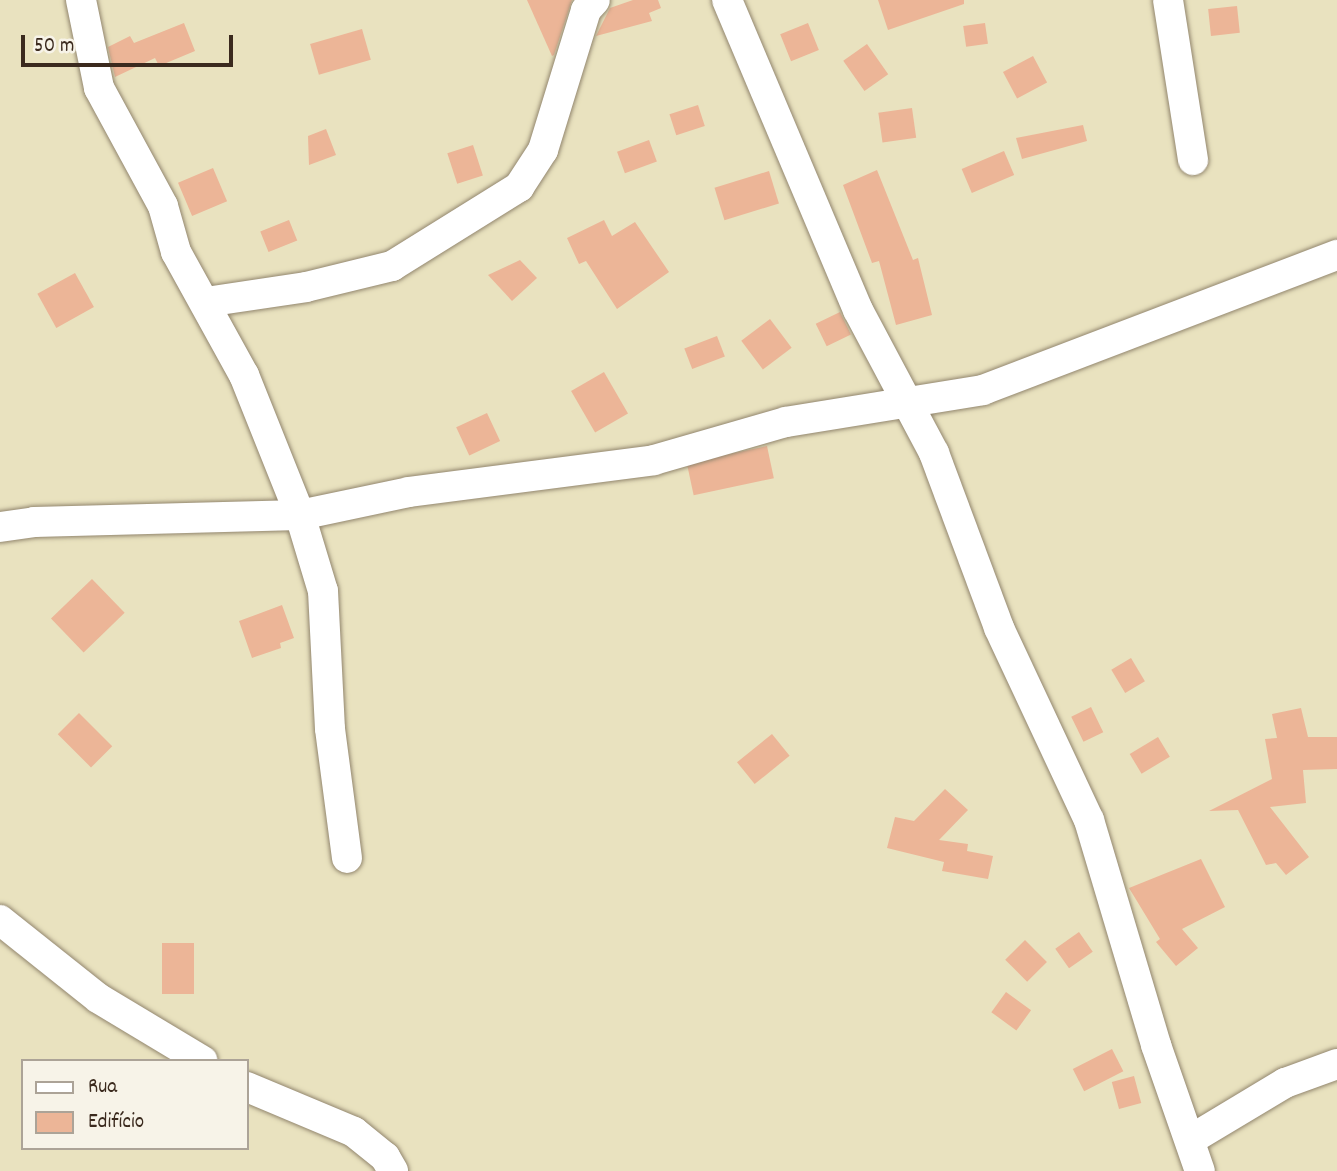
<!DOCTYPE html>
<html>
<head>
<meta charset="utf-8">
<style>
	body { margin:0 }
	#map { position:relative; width:1337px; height:1171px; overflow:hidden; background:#e9e2bf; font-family:Dekko,sans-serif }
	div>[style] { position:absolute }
	.building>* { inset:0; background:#ecb597; transform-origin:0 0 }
	.roads { filter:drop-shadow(0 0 2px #92866e) drop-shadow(0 0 2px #92866e) }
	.street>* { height:30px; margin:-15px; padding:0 15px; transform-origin:15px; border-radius:15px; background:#fff }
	span { translate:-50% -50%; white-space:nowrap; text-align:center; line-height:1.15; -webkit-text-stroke:5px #f7f3e8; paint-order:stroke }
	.legend { position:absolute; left:21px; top:1059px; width:228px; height:91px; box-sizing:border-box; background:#f7f3e8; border:2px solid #aca397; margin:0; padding:9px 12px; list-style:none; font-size:21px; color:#3b2a1e }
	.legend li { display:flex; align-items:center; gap:14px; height:35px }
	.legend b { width:35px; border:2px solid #aca397 }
	.scale { position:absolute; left:21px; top:35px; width:212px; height:32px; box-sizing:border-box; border:4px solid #3b2a1e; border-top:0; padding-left:9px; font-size:21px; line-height:24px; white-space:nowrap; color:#3b2a1e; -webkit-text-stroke:5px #f7f3e8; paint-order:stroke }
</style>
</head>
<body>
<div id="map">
	<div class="building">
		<i style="clip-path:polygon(527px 0,572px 0,554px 55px,552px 56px)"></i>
		<i style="clip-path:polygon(633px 0,658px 0,661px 8px,649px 13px,652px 21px,596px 36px,610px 8px)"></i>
		<i style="clip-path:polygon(878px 0,964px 0,964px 4px,888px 30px)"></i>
		<i style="left:1237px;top:6px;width:27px;height:29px;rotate:84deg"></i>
		<i style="clip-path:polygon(184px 23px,195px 51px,159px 66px,155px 58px,115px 77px,108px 47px,130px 36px,134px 43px)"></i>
		<i style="left:808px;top:23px;width:29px;height:30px;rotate:68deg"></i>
		<i style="left:985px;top:23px;width:21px;height:22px;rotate:82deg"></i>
		<i style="left:362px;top:29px;width:32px;height:54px;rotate:74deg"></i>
		<i style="left:867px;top:44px;width:37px;height:29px;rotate:55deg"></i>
		<i style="left:1033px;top:56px;width:30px;height:34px;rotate:62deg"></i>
		<i style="left:698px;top:105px;width:22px;height:30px;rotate:72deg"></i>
		<i style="left:912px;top:108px;width:30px;height:34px;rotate:82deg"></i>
		<i style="clip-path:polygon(1083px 125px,1087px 141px,1022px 159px,1016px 138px)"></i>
		<i style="clip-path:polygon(326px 129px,336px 155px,309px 165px,308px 136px)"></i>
		<i style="left:649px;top:140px;width:23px;height:34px;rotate:70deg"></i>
		<i style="left:473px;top:145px;width:32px;height:27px;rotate:72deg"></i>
		<i style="left:1004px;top:151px;width:26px;height:46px;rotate:67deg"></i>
		<i style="left:213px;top:168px;width:36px;height:38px;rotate:67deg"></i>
		<i style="clip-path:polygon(877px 170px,913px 260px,918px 258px,932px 315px,896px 325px,879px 261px,872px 263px,843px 185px)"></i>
		<i style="left:769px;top:171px;width:34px;height:57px;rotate:73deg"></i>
		<i style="left:289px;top:220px;width:22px;height:31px;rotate:68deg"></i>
		<i style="clip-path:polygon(604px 220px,612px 236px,635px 222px,669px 272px,617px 309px,586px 261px,579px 264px,567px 238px)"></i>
		<i style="clip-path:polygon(520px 260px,537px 278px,512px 301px,488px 275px)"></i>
		<i style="left:75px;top:273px;width:39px;height:43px;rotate:61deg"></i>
		<i style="left:840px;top:312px;width:25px;height:27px;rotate:64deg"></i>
		<i style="left:770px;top:319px;width:36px;height:36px;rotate:53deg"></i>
		<i style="left:717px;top:336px;width:22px;height:35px;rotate:69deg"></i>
		<i style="left:604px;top:372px;width:48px;height:38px;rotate:60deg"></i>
		<i style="left:487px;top:413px;width:31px;height:34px;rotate:65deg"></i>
		<i style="left:767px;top:446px;width:33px;height:82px;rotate:78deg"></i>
		<i style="left:92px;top:579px;width:47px;height:57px;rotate:46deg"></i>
		<i style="clip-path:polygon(282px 605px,294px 638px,280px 643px,281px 648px,252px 658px,239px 621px)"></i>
		<i style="left:1131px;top:658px;width:27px;height:23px;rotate:59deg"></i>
		<i style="left:1091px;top:707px;width:28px;height:22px;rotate:64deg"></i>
		<i style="clip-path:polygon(1301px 708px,1308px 737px,1337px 737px,1337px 769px,1303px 770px,1306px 803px,1270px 807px,1309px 857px,1286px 875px,1276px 863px,1266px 865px,1238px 810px,1209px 811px,1272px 779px,1265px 739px,1277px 738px,1272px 714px)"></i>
		<i style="left:79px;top:713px;width:47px;height:30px;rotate:45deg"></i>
		<i style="left:772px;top:734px;width:28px;height:45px;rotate:51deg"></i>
		<i style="left:1158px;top:737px;width:23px;height:33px;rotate:59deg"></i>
		<i style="clip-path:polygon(945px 789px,968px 810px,939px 840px,968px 844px,967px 851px,993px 856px,988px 879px,942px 871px,944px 862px,887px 848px,895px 817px,914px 821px)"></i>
		<i style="clip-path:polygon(1201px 859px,1225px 907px,1182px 929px,1198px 948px,1176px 966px,1156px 942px,1160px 939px,1129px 888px)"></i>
		<i style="left:1079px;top:932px;width:24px;height:29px;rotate:55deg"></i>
		<i style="left:1025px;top:940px;width:31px;height:28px;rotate:45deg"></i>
		<i style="left:162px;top:943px;width:32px;height:51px"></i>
		<i style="left:1006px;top:992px;width:31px;height:25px;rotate:36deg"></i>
		<i style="left:1112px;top:1049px;width:25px;height:44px;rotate:63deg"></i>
		<i style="left:1134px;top:1076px;width:28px;height:23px;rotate:75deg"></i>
	</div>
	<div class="roads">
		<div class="street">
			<i style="left:81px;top:0;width:90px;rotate:78.4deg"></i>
			<i style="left:99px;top:88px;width:134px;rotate:61.5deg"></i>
			<i style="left:163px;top:206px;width:48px;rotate:74.2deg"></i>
			<i style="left:176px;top:252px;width:141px;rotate:61.1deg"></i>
			<i style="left:244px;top:375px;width:151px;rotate:68.2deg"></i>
			<i style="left:300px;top:515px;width:79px;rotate:73.2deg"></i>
			<i style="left:323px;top:591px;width:138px;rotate:87.1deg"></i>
			<i style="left:330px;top:729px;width:130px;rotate:82.5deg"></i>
			<i style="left:727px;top:0;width:337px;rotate:67.1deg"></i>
			<i style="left:858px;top:310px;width:162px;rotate:62deg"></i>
			<i style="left:934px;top:453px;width:187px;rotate:69.6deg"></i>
			<i style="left:999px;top:628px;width:212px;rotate:64.9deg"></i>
			<i style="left:1089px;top:820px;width:235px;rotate:73.4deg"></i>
			<i style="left:1156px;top:1045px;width:133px;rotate:70.8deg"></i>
			<i style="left:1168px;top:0;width:162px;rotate:81.1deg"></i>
			<i style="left:206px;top:302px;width:101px;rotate:-8.5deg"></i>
			<i style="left:306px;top:287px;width:89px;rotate:-13.7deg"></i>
			<i style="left:392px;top:266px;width:150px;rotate:-31.9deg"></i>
			<i style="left:519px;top:187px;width:44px;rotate:-57deg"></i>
			<i style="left:543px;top:150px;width:146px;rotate:-72.9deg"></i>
			<i style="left:586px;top:10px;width:13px;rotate:-48deg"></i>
			<i style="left:0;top:527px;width:34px;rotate:-8deg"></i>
			<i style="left:34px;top:522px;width:266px;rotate:-1.5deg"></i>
			<i style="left:300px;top:515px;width:111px;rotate:-11.9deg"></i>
			<i style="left:409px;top:492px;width:247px;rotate:-7.4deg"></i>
			<i style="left:654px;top:460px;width:137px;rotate:-16.1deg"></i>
			<i style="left:786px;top:422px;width:200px;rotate:-9.2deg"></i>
			<i style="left:983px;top:390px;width:379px;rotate:-20.9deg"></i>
			<i style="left:0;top:920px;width:125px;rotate:38.5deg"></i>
			<i style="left:98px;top:998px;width:122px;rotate:31deg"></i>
			<i style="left:247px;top:1087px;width:116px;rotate:22.8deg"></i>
			<i style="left:354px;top:1132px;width:40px;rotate:39deg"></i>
			<i style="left:385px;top:1157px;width:16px;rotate:60deg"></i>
			<i style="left:1190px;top:1140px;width:111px;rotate:-31deg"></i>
			<i style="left:1285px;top:1083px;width:55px;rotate:-20.1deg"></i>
		</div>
	</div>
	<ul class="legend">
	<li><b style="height:9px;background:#fff"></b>Rua</li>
	<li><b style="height:19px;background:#ecb597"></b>Edifício</li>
	</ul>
	<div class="scale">50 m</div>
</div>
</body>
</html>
